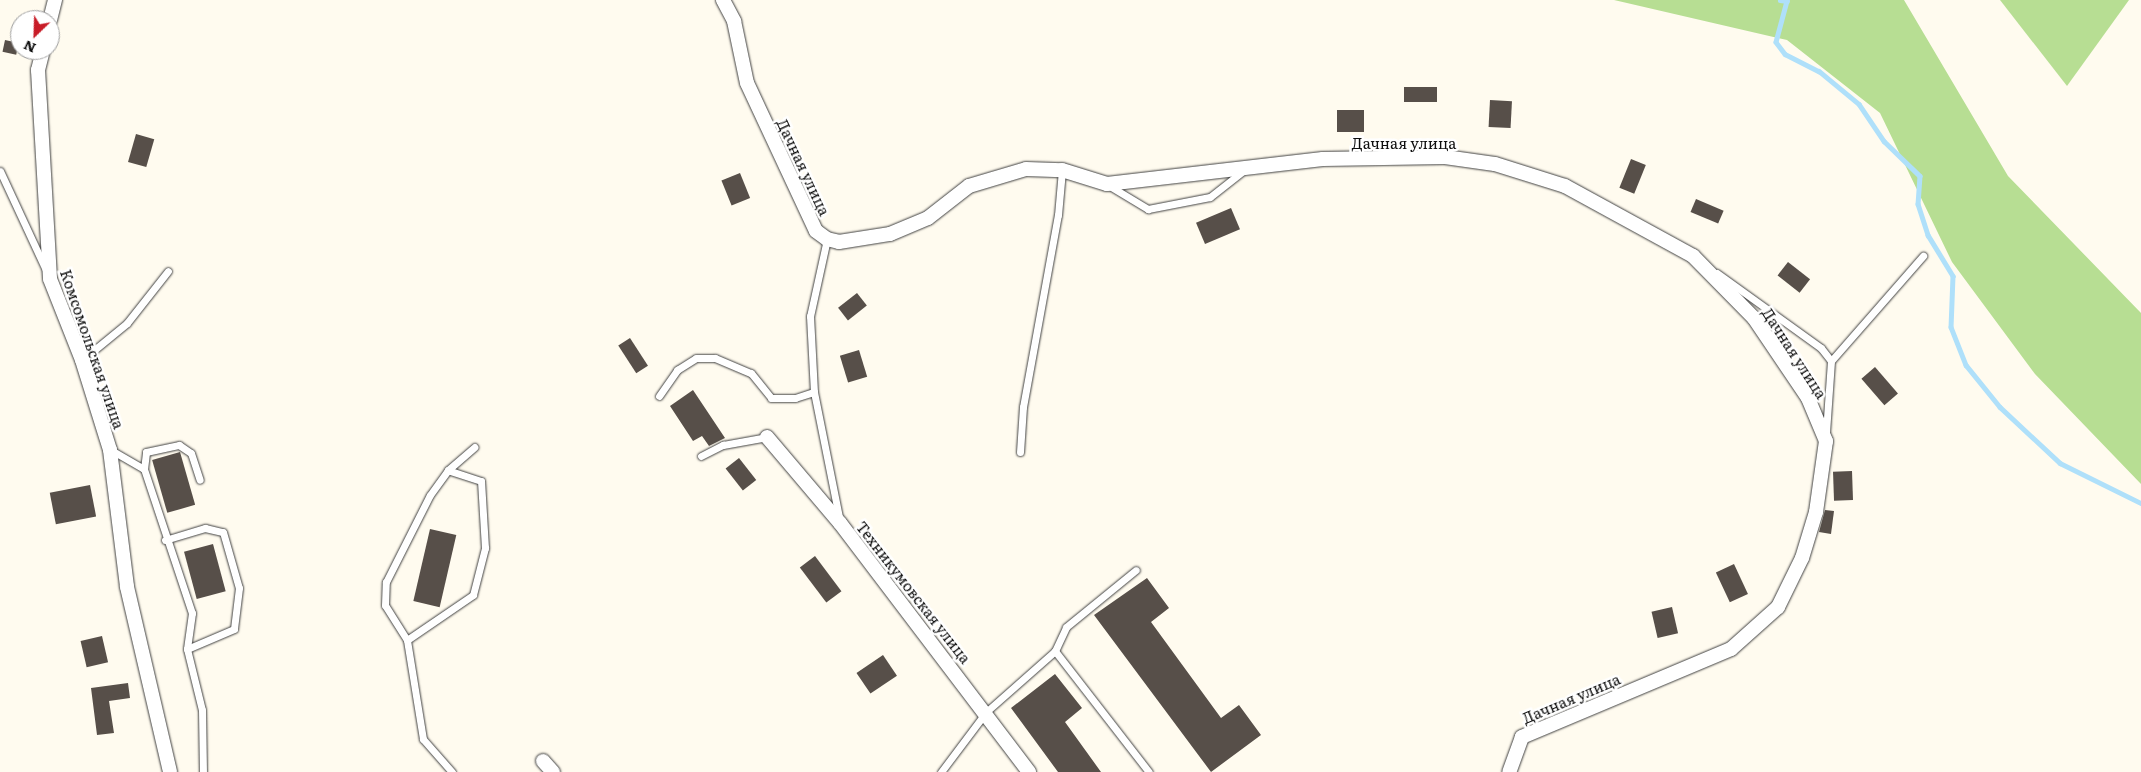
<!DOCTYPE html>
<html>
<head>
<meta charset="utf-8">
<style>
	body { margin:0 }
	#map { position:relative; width:2141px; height:772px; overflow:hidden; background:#fffbef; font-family:Literata,serif }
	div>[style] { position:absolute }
	.forest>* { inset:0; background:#b7de93 }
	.stream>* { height:4.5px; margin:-2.25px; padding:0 2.25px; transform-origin:2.25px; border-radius:2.25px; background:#afe0fa }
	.building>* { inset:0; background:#574f49; transform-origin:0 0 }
	.roads { filter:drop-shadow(0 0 1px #414141) drop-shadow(0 0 1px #414141) }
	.lane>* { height:7px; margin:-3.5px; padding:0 3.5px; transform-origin:3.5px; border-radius:3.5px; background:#fff }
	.street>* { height:14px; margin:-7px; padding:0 7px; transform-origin:7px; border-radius:7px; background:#fff }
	span { translate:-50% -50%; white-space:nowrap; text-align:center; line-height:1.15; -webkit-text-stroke:5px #fff; paint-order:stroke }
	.street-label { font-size:15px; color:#0e0e0e }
	.north { position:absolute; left:10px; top:10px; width:50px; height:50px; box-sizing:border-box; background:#fff; border:1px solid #9f9f9f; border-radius:50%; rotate:204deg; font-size:14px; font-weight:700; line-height:20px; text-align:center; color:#0e0e0e }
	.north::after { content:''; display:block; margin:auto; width:18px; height:22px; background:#c81c27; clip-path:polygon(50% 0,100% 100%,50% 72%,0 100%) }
</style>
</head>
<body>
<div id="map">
	<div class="forest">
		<i style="clip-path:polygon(1614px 0,1904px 0,2008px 176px,2141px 313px,2141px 484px,2035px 374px,1952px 262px,1880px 113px,1787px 40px)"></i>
		<i style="clip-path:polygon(2000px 0,2129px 0,2067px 86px)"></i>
	</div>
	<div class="stream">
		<i style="left:1780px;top:0;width:7px;rotate:8deg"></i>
		<i style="left:1787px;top:1px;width:42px;rotate:105deg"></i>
		<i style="left:1776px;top:42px;width:15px;rotate:53deg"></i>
		<i style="left:1785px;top:54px;width:38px;rotate:27deg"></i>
		<i style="left:1819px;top:71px;width:52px;rotate:39.5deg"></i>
		<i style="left:1859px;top:104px;width:45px;rotate:56deg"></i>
		<i style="left:1884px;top:141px;width:50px;rotate:44.2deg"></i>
		<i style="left:1920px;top:176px;width:28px;rotate:94deg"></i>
		<i style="left:1918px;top:204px;width:33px;rotate:72deg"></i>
		<i style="left:1928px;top:235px;width:48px;rotate:58.6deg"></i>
		<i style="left:1953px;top:276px;width:51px;rotate:92.2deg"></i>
		<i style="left:1951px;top:327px;width:41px;rotate:68.5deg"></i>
		<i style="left:1966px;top:365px;width:54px;rotate:51deg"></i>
		<i style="left:2000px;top:407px;width:82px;rotate:43deg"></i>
		<i style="left:2060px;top:463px;width:90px;rotate:26.3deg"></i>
	</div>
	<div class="building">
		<i style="left:5px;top:40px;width:14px;height:12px;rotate:12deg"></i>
		<i style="left:1404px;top:87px;width:33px;height:15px"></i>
		<i style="left:1490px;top:100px;width:22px;height:27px;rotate:3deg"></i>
		<i style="left:1337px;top:110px;width:27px;height:22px"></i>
		<i style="left:136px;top:134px;width:19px;height:29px;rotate:16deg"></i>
		<i style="left:1631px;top:159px;width:16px;height:31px;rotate:22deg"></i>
		<i style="left:740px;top:173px;width:27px;height:20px;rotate:68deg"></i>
		<i style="left:1696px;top:199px;width:30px;height:14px;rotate:23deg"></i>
		<i style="left:1231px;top:208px;width:23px;height:38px;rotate:67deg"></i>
		<i style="left:1788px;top:262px;width:28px;height:17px;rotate:38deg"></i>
		<i style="left:857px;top:293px;width:16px;height:24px;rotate:52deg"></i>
		<i style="left:630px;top:338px;width:33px;height:14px;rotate:57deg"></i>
		<i style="left:859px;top:350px;width:28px;height:20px;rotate:73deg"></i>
		<i style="left:1875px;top:367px;width:35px;height:18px;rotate:49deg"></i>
		<i style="clip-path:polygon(693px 390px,725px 438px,709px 446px,702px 436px,693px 441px,670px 406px)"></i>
		<i style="left:180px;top:452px;width:55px;height:29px;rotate:74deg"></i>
		<i style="left:739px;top:458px;width:28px;height:17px;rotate:52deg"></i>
		<i style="left:1852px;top:471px;width:29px;height:19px;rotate:88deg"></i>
		<i style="left:90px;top:485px;width:32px;height:41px;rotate:79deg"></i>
		<i style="clip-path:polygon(1825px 510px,1834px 511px,1831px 534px,1819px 532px)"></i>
		<i style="left:430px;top:529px;width:27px;height:74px;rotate:13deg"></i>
		<i style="left:213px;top:544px;width:49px;height:30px;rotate:75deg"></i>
		<i style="left:815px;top:556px;width:44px;height:19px;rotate:53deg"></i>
		<i style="left:1734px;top:564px;width:33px;height:20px;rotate:65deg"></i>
		<i style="clip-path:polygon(1147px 578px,1169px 608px,1151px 622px,1221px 718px,1239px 705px,1261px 735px,1211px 772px,1094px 615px)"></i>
		<i style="left:1672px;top:607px;width:27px;height:21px;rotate:77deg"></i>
		<i style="left:102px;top:636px;width:27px;height:22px;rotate:77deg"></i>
		<i style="left:883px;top:655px;width:25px;height:32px;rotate:56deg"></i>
		<i style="clip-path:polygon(1055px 674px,1082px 708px,1065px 722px,1101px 772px,1058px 772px,1011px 708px)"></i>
		<i style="clip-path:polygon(128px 683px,130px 698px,109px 701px,114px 733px,97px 735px,91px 688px)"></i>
	</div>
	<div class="roads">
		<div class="lane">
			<i style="left:0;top:171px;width:109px;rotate:65.1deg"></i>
			<i style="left:1108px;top:185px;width:47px;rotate:31deg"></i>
			<i style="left:1148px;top:209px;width:63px;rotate:-11deg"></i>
			<i style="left:1210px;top:197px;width:42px;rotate:-38.2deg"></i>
			<i style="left:827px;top:239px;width:79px;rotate:102.4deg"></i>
			<i style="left:810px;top:316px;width:76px;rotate:87deg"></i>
			<i style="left:814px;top:392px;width:127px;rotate:78.7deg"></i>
			<i style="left:1717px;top:273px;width:128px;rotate:35.8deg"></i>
			<i style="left:1821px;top:348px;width:16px;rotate:52deg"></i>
			<i style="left:1831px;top:361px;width:72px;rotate:94deg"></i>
			<i style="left:82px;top:360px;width:58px;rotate:-39.4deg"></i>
			<i style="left:127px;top:323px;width:66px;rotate:-51.7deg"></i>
			<i style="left:1831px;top:361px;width:140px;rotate:-48.8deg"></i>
			<i style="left:659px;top:396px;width:32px;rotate:-55deg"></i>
			<i style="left:677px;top:370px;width:22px;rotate:-32deg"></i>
			<i style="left:696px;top:358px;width:19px"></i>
			<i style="left:715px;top:358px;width:39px;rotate:23deg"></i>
			<i style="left:751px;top:373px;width:32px;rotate:51deg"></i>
			<i style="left:771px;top:398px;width:24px"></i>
			<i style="left:795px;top:398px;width:20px;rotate:-18deg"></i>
			<i style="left:111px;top:450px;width:38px;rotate:30deg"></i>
			<i style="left:144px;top:469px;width:152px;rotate:71.6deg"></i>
			<i style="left:192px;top:613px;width:36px;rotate:98deg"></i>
			<i style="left:187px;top:649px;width:63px;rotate:76.2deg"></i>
			<i style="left:202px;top:710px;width:62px;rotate:89.1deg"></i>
			<i style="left:1020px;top:452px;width:45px;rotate:-86.2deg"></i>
			<i style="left:1023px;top:407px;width:195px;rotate:-79.7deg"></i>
			<i style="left:1058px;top:215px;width:45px;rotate:-84.9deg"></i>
			<i style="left:701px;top:456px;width:25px;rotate:-27deg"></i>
			<i style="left:723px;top:445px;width:45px;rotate:-10.3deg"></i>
			<i style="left:144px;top:469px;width:17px;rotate:-83deg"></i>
			<i style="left:146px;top:452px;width:34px;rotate:-12deg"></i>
			<i style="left:179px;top:445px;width:14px;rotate:34deg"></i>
			<i style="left:191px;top:453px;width:28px;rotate:72deg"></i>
			<i style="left:165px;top:540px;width:42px;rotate:-16.7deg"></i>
			<i style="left:205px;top:528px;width:18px;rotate:13deg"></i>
			<i style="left:223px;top:532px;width:58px;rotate:74.1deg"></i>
			<i style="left:239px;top:588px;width:41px;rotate:97deg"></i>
			<i style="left:234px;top:629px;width:51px;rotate:156.9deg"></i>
			<i style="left:407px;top:640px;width:80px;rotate:-34.3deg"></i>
			<i style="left:473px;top:595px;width:49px;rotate:-75.7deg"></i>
			<i style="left:485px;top:548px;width:67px;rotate:-93.4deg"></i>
			<i style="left:481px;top:481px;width:35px;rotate:-162deg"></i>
			<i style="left:1055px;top:651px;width:153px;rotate:52.2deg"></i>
			<i style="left:452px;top:772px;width:44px;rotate:-131.3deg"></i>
			<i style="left:423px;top:739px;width:100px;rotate:-99.2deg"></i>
			<i style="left:407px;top:640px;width:41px;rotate:-122.2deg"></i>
			<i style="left:385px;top:605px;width:23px;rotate:-88deg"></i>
			<i style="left:386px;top:582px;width:97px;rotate:-63.2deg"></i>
			<i style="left:430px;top:495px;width:31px;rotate:-54deg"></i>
			<i style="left:448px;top:470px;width:35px;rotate:-41deg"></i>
			<i style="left:941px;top:772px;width:75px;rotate:-53.1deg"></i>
			<i style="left:986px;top:712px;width:92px;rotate:-41.5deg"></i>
			<i style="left:1055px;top:651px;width:26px;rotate:-65deg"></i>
			<i style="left:1066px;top:627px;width:90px;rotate:-39.2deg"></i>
		</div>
		<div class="street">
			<i style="left:723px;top:0;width:24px;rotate:62deg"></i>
			<i style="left:734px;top:21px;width:63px;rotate:78.2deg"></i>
			<i style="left:747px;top:83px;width:163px;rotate:65deg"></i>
			<i style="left:816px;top:231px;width:14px;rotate:36deg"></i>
			<i style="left:827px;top:239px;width:12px;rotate:14deg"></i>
			<i style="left:839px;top:242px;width:52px;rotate:-8.9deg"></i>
			<i style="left:890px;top:234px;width:41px;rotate:-22.8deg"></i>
			<i style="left:928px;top:218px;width:52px;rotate:-38deg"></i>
			<i style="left:969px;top:186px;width:59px;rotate:-16.6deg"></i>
			<i style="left:1026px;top:169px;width:36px;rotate:2deg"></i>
			<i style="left:1062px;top:170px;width:47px;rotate:17.3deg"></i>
			<i style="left:1107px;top:184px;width:217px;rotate:-6.6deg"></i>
			<i style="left:1323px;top:159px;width:122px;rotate:-0.9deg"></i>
			<i style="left:1445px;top:157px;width:50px;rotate:8deg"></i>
			<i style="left:1495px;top:164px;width:73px;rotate:17.4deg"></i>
			<i style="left:1565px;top:186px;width:146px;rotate:28.7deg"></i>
			<i style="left:1693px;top:256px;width:87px;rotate:45.5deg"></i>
			<i style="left:1754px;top:318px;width:97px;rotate:56deg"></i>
			<i style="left:1808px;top:398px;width:47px;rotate:67.3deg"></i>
			<i style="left:1826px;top:441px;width:72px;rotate:98deg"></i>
			<i style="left:1816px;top:512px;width:48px;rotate:106.9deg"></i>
			<i style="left:1802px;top:558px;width:55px;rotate:116.1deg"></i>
			<i style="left:1778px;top:607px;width:63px;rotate:138.2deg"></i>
			<i style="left:1731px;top:649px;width:227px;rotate:157.2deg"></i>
			<i style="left:1522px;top:737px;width:37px;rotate:110deg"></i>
			<i style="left:50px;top:20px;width:21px;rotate:-76deg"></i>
			<i style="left:43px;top:50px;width:21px;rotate:104deg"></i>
			<i style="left:38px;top:70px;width:209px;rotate:86.7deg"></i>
			<i style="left:50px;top:279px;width:87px;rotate:68.4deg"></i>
			<i style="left:82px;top:360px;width:94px;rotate:72.7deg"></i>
			<i style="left:110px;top:450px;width:138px;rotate:82.9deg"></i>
			<i style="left:127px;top:587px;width:190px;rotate:76.9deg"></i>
			<i style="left:767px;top:437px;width:113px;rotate:49.7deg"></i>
			<i style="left:840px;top:523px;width:313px;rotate:52.8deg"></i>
			<i style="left:543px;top:761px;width:15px;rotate:48deg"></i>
		</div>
	</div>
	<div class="street-label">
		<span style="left:1404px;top:143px">Дачная улица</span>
		<span style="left:804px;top:167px;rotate:65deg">Дачная улица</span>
		<span style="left:93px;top:349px;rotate:71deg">Комсомольская улица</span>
		<span style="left:1795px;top:353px;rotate:57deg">Дачная улица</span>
		<span style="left:914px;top:592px;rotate:52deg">Техникумовская улица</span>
		<span style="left:1571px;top:698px;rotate:-23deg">Дачная улица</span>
	</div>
	<div class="north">N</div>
</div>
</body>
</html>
